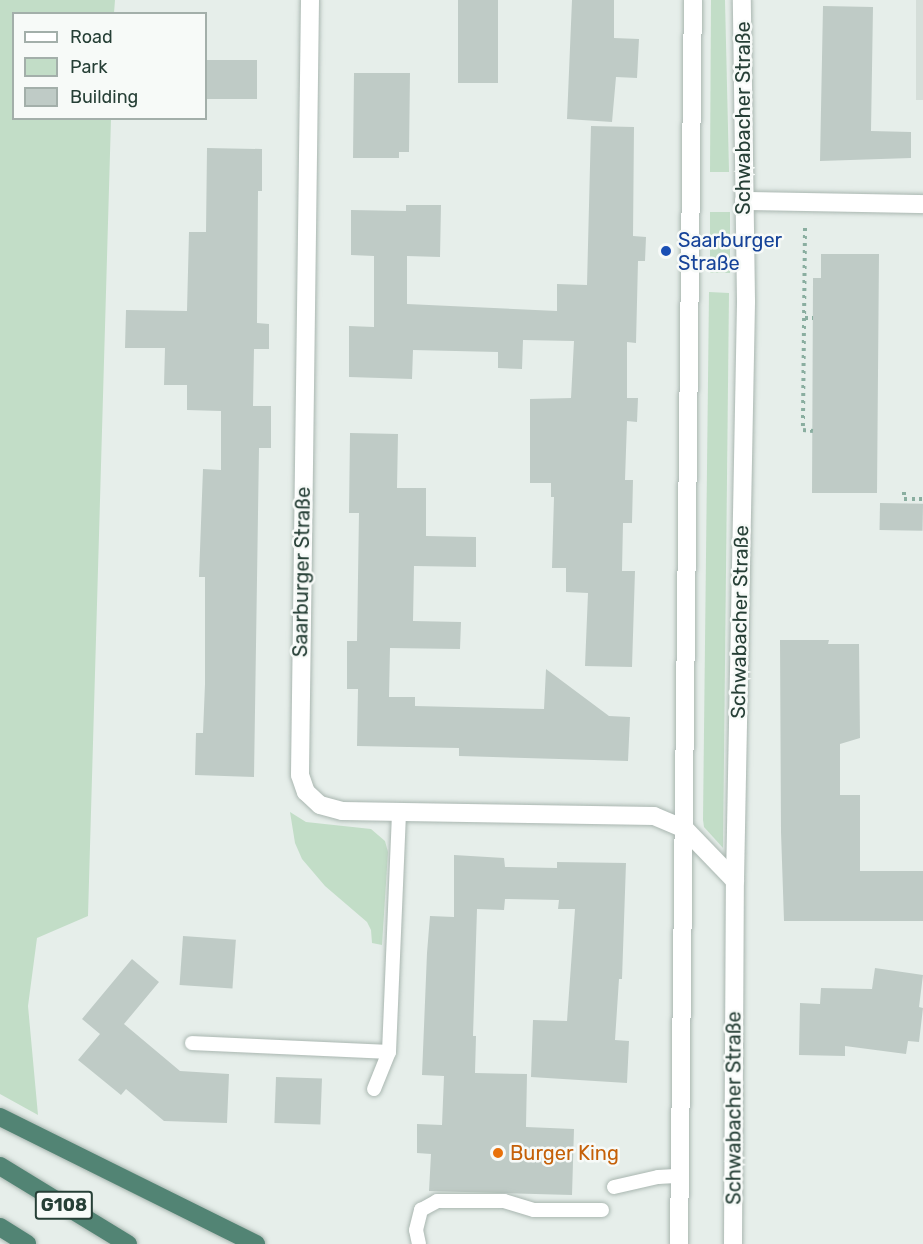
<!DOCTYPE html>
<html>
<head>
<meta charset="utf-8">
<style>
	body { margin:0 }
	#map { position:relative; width:923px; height:1244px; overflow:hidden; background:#e6eeea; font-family:Rubik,sans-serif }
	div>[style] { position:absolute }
	.built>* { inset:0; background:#d5ded9; transform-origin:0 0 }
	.green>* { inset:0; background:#c2ddc7; transform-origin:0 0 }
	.building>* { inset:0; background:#bfcbc6; transform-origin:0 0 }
	.path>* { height:4px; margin-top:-2px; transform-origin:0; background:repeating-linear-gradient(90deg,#8aaea0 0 3px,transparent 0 7.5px) }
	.roads { filter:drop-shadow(0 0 2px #a9b6b0) drop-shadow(0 0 2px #a9b6b0) }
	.service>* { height:14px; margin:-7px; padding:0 7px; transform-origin:7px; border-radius:7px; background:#fff }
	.minor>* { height:18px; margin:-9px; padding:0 9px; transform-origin:9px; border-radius:9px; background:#fff }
	.secondary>* { height:18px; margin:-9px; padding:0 9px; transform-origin:9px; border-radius:9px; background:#fff }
	.trunk>* { height:18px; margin:-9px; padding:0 9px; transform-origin:9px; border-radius:9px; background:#528474 }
	.dots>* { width:16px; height:16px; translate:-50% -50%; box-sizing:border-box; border:3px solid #f7faf8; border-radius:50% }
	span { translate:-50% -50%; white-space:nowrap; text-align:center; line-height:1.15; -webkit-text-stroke:5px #f7faf8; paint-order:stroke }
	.shield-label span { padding:2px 4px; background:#f7faf8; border:2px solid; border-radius:4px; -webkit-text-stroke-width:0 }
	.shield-label { font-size:18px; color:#263f36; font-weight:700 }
	.street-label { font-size:20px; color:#263f36 }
	.transit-label { font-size:20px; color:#164399 }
	.left { translate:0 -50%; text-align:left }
	.food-label { font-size:20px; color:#c56008 }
	.legend { position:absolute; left:12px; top:12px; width:195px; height:108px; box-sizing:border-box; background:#f7faf8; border:2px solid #a3afaa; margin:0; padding:8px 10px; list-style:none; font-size:18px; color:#263f36 }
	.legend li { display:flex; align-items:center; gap:12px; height:30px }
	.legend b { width:30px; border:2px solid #a3afaa }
</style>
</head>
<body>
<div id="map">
	<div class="built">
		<i style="left:916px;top:0;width:7px;height:100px"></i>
	</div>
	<div class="green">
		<i style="clip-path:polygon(0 0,115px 0,114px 13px,14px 14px,14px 118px,111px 119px,88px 916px,37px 938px,28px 1006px,38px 1115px,0 1094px)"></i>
		<i style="clip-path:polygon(711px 0,725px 0,729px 172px,710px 172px)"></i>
		<i style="left:710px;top:212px;width:20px;height:61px"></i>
		<i style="clip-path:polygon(709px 292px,729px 293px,723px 848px,704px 827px,703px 820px)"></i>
		<i style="clip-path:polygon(290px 812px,306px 822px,371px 829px,385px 841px,388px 852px,382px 945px,372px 943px,371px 930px,367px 922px,325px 886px,302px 859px,295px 843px)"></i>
	</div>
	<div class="building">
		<i style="left:458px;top:0;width:40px;height:83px"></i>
		<i style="clip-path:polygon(572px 0,614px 0,614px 38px,639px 39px,637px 78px,616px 77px,612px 122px,567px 119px)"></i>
		<i style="clip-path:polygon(823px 6px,873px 7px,871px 131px,911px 132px,911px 158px,820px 161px)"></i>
		<i style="left:206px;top:60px;width:51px;height:39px"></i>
		<i style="clip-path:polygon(354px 73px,410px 73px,409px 152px,399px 152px,399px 158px,353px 158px)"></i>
		<i style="clip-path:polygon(591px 126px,634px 127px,633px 236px,646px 237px,645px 261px,638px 261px,636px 343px,627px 342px,627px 398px,638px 398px,637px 422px,627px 421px,625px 480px,633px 480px,632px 523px,623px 523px,622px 571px,635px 571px,632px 667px,585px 666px,588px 593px,566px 592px,566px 568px,552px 568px,554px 497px,551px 497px,551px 483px,530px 483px,530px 399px,571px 398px,574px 341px,523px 340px,522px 369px,498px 368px,498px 352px,413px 350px,412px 379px,349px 377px,349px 326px,374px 327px,374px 256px,351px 255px,351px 210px,406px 211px,406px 205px,441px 205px,440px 257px,407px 256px,407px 304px,557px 311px,557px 284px,587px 285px)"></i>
		<i style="clip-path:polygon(207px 148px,262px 149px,262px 191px,258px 191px,257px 323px,269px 324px,269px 349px,254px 349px,253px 406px,271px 406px,271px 448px,259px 448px,254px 777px,195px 775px,196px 733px,203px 733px,205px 684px,205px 577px,199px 577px,203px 469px,221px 470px,221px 411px,187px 410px,187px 385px,164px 385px,165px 348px,125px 348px,126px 310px,187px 311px,189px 232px,206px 232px)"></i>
		<i style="clip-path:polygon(821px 254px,879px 254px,877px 493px,812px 493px,813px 278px,821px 278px)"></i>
		<i style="clip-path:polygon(350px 433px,398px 434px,397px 488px,426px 488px,426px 536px,476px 537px,476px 567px,414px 566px,413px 621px,461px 622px,460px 649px,390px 648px,389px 697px,415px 697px,415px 706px,544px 709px,546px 669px,609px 716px,630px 717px,628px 761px,459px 756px,459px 748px,357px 746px,358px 689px,347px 689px,347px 641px,357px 641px,359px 513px,349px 513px)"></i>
		<i style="left:880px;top:503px;width:43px;height:27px;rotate:1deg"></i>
		<i style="clip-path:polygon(780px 640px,829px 640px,828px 644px,859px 644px,860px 738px,840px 744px,840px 795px,860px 795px,860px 871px,923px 871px,923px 921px,784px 921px,781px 832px)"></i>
		<i style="clip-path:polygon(454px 855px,504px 858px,505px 867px,557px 868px,557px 862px,626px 863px,622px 979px,619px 979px,615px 1040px,629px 1041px,627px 1083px,531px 1077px,533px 1020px,567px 1021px,575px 909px,558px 909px,559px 900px,505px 899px,504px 910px,477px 909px,473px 1036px,476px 1036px,475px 1073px,527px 1074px,526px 1127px,574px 1129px,572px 1195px,429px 1191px,431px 1154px,417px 1153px,417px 1124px,442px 1125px,444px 1076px,422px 1075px,427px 953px,430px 916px,454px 917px)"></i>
		<i style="left:183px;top:936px;width:53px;height:49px;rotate:4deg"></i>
		<i style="clip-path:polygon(132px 959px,159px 982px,124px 1024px,180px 1071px,229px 1074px,227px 1123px,164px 1121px,126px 1089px,121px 1095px,78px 1060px,100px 1034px,82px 1019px)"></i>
		<i style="clip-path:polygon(875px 968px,923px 975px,919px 1007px,923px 1008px,919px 1042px,908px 1041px,906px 1054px,845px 1046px,845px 1056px,799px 1055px,800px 1003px,820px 1004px,821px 988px,872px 989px)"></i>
		<i style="left:276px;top:1077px;width:46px;height:46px;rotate:2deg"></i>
	</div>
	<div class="path">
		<i style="left:805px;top:228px;width:202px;rotate:90.6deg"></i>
		<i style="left:803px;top:430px;width:10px;rotate:6deg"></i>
		<i style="left:805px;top:318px;width:8px"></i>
		<i style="left:904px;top:492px;width:7px;rotate:90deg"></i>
		<i style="left:904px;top:499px;width:19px"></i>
	</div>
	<div class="roads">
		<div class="service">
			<i style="left:192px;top:1043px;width:197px;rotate:2.6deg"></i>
			<i style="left:389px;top:1052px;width:240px;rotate:-87.6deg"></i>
			<i style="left:374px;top:1089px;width:40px;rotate:-68deg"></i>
			<i style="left:614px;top:1187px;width:45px;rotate:-12.8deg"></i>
			<i style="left:658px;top:1177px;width:22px;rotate:-3deg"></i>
			<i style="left:419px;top:1244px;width:14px;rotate:-102deg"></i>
			<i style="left:416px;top:1230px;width:21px;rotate:-76deg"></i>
			<i style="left:421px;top:1210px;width:18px;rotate:-29deg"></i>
			<i style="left:437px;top:1201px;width:67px"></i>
			<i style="left:504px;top:1201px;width:31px;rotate:17deg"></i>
			<i style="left:534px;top:1210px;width:68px"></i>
		</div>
		<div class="minor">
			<i style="left:310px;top:0;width:775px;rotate:90.74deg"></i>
			<i style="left:300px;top:775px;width:18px;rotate:71deg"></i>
			<i style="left:306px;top:792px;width:19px;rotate:43deg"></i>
			<i style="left:320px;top:805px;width:23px;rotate:15deg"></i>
			<i style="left:342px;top:811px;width:312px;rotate:0.9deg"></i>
			<i style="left:654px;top:816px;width:34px;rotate:23deg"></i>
			<i style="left:685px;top:829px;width:72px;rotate:46.1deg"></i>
			<i style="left:744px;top:201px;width:179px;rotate:1deg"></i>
		</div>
		<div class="secondary">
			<i style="left:679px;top:1244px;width:1244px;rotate:-89.36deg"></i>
			<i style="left:733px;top:1244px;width:363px;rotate:-89.7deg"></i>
			<i style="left:735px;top:881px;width:580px;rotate:-88.91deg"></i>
			<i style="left:746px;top:301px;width:301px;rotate:-90.8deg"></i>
		</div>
		<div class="trunk">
			<i style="left:0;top:1117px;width:286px;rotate:26.4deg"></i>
			<i style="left:0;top:1166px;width:150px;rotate:31.4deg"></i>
			<i style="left:0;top:1227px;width:32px;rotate:32deg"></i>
		</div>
	</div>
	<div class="dots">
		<i style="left:666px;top:251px;background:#1a4fb4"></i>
		<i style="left:498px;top:1153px;background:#e8710a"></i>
	</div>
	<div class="shield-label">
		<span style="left:64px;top:1205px">G108</span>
	</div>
	<div class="street-label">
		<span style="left:743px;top:118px;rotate:-90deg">Schwabacher Straße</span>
		<span style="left:302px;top:572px;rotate:-89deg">Saarburger Straße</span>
		<span style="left:740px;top:622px;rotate:-89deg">Schwabacher Straße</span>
		<span style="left:734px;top:1108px;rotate:-90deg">Schwabacher Straße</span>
	</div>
	<div class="transit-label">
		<span class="left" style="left:678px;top:252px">Saarburger<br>Straße</span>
	</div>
	<div class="food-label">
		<span class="left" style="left:510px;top:1153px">Burger King</span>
	</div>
	<ul class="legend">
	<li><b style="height:8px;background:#fff"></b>Road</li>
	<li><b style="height:16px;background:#c2ddc7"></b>Park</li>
	<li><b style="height:16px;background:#bfcbc6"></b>Building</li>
	</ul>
</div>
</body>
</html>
